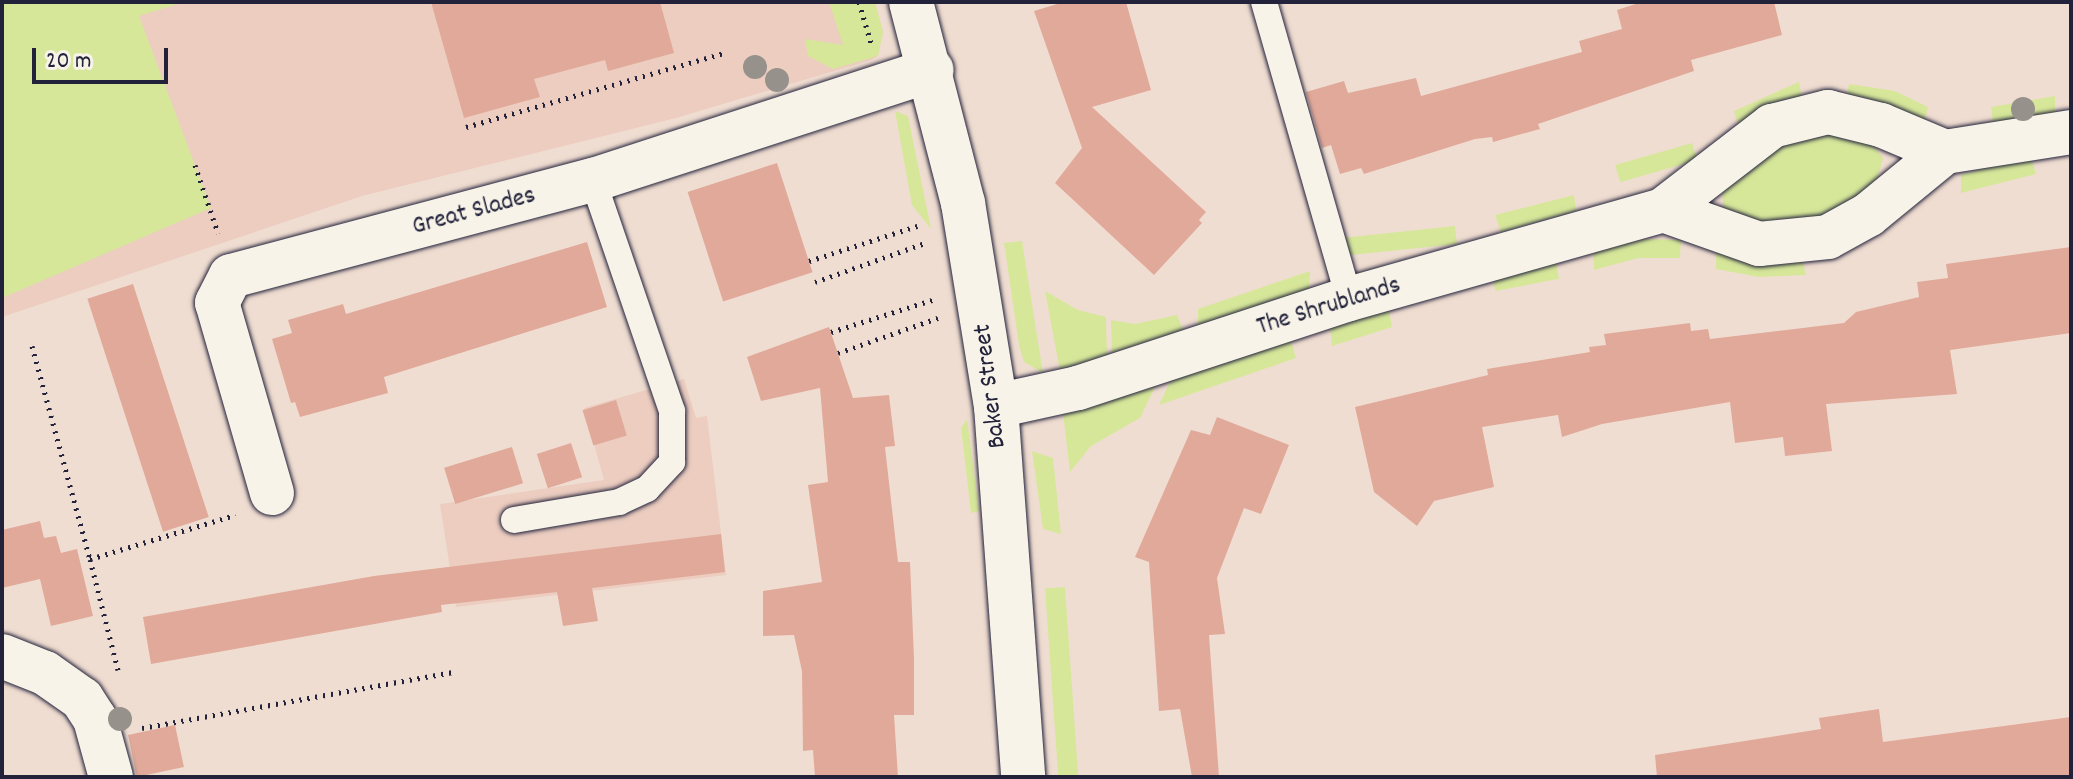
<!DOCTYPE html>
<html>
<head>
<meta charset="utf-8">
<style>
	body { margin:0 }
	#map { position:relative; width:2073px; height:779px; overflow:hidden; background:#f0ddd1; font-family:Dekko,sans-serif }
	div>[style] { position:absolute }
	.built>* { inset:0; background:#eccdc0 }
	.green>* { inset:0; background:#d7e79a; transform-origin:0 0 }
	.building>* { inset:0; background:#e1a99a; transform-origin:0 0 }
	.path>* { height:5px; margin-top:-2.5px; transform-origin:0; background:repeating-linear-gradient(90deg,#22223b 0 2px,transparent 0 8px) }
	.roads { filter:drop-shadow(0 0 2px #22223b) drop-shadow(0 0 2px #22223b) }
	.lane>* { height:26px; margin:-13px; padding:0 13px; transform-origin:13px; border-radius:13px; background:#f7f3e8 }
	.street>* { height:44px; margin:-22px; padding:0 22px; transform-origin:22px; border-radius:22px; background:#f7f3e8 }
	.secondary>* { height:44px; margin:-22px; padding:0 22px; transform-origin:22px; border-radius:22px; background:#f7f3e8 }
	.trees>* { width:24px; height:24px; margin:-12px; border-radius:50%; background:#97918c }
	span { translate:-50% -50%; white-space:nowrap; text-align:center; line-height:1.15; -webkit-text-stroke:8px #f7f3e8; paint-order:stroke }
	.street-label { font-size:26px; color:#22223b }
	.frame { position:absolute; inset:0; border:4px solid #22223b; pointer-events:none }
	.scale { position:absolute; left:32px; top:48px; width:136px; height:36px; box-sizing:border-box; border:4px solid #22223b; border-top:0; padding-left:10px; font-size:24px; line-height:28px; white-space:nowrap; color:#22223b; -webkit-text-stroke:6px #f7f3e8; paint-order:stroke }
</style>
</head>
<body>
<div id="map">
	<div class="built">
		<i style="clip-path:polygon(2px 2px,875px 2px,883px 32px,878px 56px,871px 60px,676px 118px,362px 196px,2px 317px)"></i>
		<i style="clip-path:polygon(684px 379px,696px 418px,707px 416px,726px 575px,456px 607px,440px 504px,604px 480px,584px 408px)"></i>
	</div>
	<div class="green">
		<i style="clip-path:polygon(2px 2px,184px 2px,139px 16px,211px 208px,2px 298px)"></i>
		<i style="clip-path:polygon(829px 2px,875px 2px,883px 32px,878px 56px,833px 69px,808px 56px,805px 39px,843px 45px)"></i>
		<i style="clip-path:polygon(1799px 82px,1802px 98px,1739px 128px,1734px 111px)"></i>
		<i style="clip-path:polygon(1849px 84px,1895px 91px,1928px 107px,1924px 125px,1846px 101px)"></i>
		<i style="clip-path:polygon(2055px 96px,2055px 113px,1993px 122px,1991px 107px)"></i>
		<i style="clip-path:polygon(895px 111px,908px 116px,931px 229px,912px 205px)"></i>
		<i style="clip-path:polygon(1803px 132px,1867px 138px,1883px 158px,1874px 190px,1840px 217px,1790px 231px,1724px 213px,1722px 189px,1740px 167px)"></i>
		<i style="left:1692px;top:143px;width:18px;height:80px;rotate:74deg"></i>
		<i style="clip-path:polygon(2030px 155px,2036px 174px,1961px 193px,1961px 175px)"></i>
		<i style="clip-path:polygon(1574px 195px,1576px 211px,1501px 232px,1495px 215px)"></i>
		<i style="left:1455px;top:226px;width:18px;height:114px;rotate:84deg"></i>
		<i style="clip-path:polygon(1645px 239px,1681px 240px,1680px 258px,1638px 258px,1594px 270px,1593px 251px)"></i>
		<i style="clip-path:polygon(1022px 241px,1043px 373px,1024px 362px,1019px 345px,1004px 243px)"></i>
		<i style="clip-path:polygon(1716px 247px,1802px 258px,1806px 275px,1759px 277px,1716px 269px)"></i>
		<i style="left:1556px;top:263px;width:16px;height:65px;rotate:79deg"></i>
		<i style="clip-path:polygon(1310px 271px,1309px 290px,1198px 325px,1198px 309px)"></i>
		<i style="clip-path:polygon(1045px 291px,1078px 310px,1106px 317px,1107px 355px,1060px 371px)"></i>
		<i style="clip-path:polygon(1389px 310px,1392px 327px,1332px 346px,1330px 327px)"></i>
		<i style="clip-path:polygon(1177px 315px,1183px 330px,1112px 353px,1111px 320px,1135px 324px)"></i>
		<i style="clip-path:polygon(1291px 341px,1296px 358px,1159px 405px,1172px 378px)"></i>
		<i style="clip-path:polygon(1156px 385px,1140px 418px,1091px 446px,1070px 472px,1063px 413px)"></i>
		<i style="clip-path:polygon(967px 419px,979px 511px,971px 513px,961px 428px)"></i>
		<i style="clip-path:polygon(1032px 451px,1053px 458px,1061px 534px,1043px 529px)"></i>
		<i style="left:1065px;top:587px;width:190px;height:20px;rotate:86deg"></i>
	</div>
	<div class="building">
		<i style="clip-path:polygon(431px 2px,660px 2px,674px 53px,608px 71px,605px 60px,534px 79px,540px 97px,464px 118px)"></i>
		<i style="clip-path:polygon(1064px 2px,1126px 2px,1151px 90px,1092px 107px,1206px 212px,1199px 220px,1202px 223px,1154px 275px,1055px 183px,1082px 148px,1034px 11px)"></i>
		<i style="clip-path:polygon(1642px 2px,1774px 2px,1782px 35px,1691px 60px,1694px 71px,1538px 124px,1540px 129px,1493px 142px,1492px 137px,1475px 139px,1364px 174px,1361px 168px,1340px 174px,1331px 145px,1322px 148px,1306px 92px,1344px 81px,1348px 93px,1416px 78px,1421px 96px,1582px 52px,1579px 41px,1622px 29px,1617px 10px)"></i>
		<i style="left:777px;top:163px;width:115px;height:94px;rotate:72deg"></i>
		<i style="clip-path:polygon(587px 242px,607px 307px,384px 377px,388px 393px,300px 417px,295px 402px,291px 403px,272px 339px,292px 333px,288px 320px,343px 304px,346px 314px)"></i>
		<i style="clip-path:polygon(2071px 247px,2071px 333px,1950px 350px,1957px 394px,1826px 404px,1832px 451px,1785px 456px,1783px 437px,1735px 443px,1730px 402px,1602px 424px,1562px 437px,1558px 415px,1482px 427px,1494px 487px,1434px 501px,1417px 526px,1374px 492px,1355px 407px,1488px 375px,1487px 369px,1590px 352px,1589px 347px,1606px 345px,1604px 334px,1690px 323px,1691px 331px,1708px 329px,1710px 339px,1844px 323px,1856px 312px,1919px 297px,1917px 282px,1948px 278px,1946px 264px)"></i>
		<i style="left:133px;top:284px;width:245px;height:48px;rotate:72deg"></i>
		<i style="clip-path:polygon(829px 327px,853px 398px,889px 395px,895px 446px,885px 447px,898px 562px,910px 562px,914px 659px,914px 715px,894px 715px,898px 777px,815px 777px,813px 750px,803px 751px,802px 671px,794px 635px,763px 636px,763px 591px,822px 582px,808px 485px,828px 482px,820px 388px,761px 401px,747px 357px)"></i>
		<i style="left:616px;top:400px;width:37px;height:35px;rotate:73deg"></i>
		<i style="clip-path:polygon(1217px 417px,1289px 445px,1261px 514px,1244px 508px,1217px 578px,1225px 634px,1209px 635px,1219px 777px,1192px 777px,1180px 709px,1159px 711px,1149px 562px,1135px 557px,1191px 430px,1210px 435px)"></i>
		<i style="left:571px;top:443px;width:36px;height:36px;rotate:72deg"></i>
		<i style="left:512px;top:447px;width:38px;height:71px;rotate:73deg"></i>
		<i style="clip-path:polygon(40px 521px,44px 538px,56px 536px,61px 553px,77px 549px,93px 616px,51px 626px,40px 579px,2px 588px,2px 530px)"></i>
		<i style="clip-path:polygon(721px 534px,725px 572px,592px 588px,598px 621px,563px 626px,557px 592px,441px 605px,442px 612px,151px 664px,143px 617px,374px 576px)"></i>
		<i style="clip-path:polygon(1879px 709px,1883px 742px,2071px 717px,2071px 777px,1657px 777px,1655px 755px,1821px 729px,1819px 718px)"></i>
		<i style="left:175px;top:725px;width:43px;height:48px;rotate:78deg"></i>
	</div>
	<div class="path">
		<i style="left:859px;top:2px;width:43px;rotate:73.7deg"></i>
		<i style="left:466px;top:127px;width:268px;rotate:-16deg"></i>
		<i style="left:195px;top:165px;width:72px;rotate:71.3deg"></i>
		<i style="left:809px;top:261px;width:114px;rotate:-18deg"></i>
		<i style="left:815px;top:282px;width:117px;rotate:-19.5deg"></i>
		<i style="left:831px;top:332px;width:109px;rotate:-17.6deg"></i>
		<i style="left:32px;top:346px;width:221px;rotate:74.8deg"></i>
		<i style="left:838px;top:353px;width:106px;rotate:-19.3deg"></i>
		<i style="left:118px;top:670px;width:114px;rotate:-104.2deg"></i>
		<i style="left:90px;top:559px;width:152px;rotate:-16.9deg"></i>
		<i style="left:142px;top:728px;width:316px;rotate:-10.2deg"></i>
	</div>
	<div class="roads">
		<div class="lane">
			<i style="left:1264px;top:2px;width:309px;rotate:74deg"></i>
			<i style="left:514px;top:520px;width:107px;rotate:-9.7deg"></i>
			<i style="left:619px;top:502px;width:31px;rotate:-25deg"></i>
			<i style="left:647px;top:489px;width:37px;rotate:-47deg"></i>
			<i style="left:672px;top:462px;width:51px;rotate:-90deg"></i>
			<i style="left:672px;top:411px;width:244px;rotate:-108.9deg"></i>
		</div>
		<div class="street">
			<i style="left:1663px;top:210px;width:102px;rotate:19.5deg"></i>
			<i style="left:1759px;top:244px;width:69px;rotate:-5.8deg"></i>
			<i style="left:1828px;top:237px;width:46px;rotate:-28.8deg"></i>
			<i style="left:1868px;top:215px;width:99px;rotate:-39.3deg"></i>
			<i style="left:1945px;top:152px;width:128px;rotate:-9deg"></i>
			<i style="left:996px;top:406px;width:84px;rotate:-12.4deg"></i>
			<i style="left:1078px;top:388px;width:285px;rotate:-18.2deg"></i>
			<i style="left:1349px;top:299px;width:326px;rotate:-15.8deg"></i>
			<i style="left:1663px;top:210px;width:138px;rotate:-37.6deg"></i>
			<i style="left:1772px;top:126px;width:58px;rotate:-14deg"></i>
			<i style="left:1828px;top:112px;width:55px;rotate:13.8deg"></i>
			<i style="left:1881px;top:125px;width:69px;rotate:22.9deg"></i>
			<i style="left:272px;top:493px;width:198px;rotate:-106.1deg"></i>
			<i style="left:217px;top:303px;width:30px;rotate:-63deg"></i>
			<i style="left:231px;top:276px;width:375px;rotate:-14.9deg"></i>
			<i style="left:593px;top:180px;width:356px;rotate:-18deg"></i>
			<i style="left:2px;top:656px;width:46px;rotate:21.6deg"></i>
			<i style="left:45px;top:673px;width:45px;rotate:35.1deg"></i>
			<i style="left:82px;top:699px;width:24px;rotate:57deg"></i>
			<i style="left:95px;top:719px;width:60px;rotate:74.6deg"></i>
		</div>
		<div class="secondary">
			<i style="left:911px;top:2px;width:208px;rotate:75.5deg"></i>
			<i style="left:963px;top:203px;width:206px;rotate:80.8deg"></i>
			<i style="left:996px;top:406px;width:372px;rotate:85.8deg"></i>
		</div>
	</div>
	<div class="trees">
		<i style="left:755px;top:67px"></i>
		<i style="left:777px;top:80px"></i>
		<i style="left:2023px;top:109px"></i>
		<i style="left:120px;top:719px"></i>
	</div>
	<div class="street-label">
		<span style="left:474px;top:212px;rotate:-15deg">Great Slades</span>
		<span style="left:1329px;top:307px;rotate:-17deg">The Shrublands</span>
		<span style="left:991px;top:386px;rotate:-97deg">Baker Street</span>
	</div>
	<div class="frame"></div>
	<div class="scale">20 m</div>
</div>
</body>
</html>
